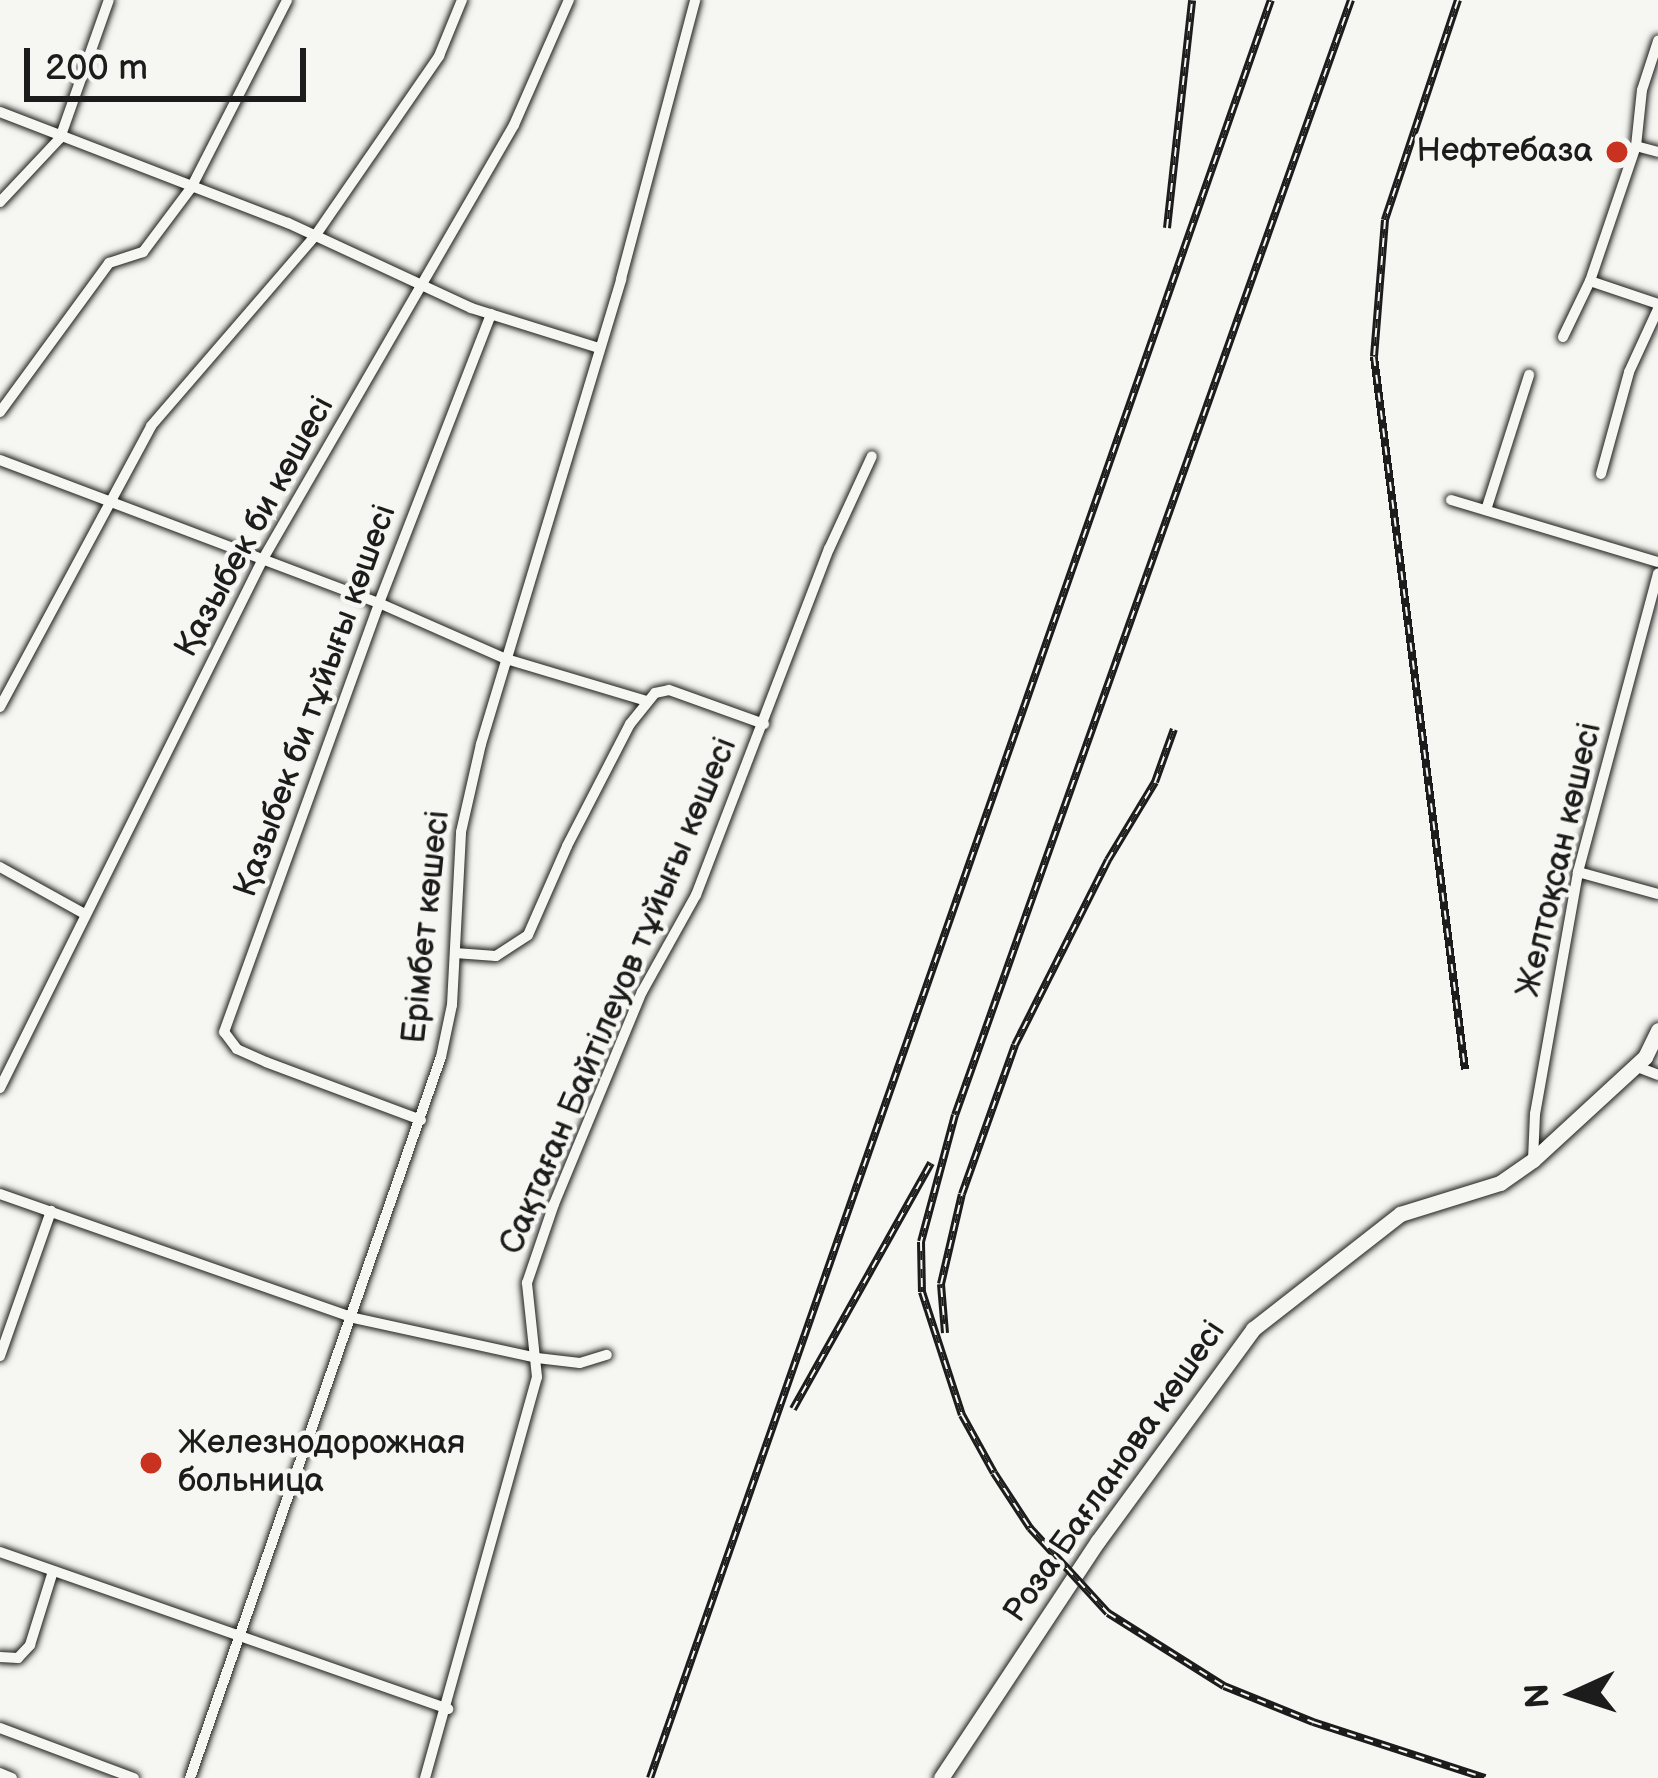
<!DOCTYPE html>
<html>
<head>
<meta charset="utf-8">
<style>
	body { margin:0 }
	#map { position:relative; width:1658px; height:1778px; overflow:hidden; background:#f6f6f2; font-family:"Balsamiq Sans",sans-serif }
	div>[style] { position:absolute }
	.roads { filter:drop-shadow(0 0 3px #1c1c1c) drop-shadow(0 0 3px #1c1c1c) }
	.street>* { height:10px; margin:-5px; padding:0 5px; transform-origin:5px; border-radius:5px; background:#f6f6f2 }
	.secondary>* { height:15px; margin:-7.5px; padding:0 7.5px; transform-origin:7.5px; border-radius:7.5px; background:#f6f6f2 }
	.rail>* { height:8px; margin-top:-4px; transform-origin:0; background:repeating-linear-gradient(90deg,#f6f6f2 0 9px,#1c1c1c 0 18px); box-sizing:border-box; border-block:3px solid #1c1c1c }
	.dots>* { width:33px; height:33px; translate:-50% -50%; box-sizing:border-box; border:6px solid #f6f6f2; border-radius:50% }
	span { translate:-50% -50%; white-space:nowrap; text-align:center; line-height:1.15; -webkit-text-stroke:9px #f6f6f2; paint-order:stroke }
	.poi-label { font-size:33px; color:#1c1c1c }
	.right { translate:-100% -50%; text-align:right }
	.left { translate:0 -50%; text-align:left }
	.street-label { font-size:33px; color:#1c1c1c }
	.north { position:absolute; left:1514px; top:1634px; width:120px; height:120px; -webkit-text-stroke:9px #f6f6f2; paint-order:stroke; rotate:267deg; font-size:33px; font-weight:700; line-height:48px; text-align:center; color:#1c1c1c }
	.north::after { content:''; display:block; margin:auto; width:42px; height:54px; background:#1c1c1c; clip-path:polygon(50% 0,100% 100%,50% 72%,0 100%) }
	.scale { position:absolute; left:24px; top:48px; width:282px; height:54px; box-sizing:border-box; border:6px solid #1c1c1c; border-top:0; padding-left:15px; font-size:36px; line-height:42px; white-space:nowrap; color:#1c1c1c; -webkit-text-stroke:9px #f6f6f2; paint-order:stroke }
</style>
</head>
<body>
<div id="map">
	<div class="roads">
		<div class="street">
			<i style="left:0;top:112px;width:309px;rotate:21.1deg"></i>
			<i style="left:288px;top:223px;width:202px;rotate:24.9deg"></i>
			<i style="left:471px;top:308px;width:134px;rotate:17.4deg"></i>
			<i style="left:1636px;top:146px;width:23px;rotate:15deg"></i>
			<i style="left:0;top:202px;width:88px;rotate:-46.8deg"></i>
			<i style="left:60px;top:138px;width:146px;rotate:-70.5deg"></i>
			<i style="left:1590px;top:281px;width:72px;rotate:18.7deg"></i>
			<i style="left:1563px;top:337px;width:62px;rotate:-64.3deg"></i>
			<i style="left:1590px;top:281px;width:143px;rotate:-71.2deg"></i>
			<i style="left:1636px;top:146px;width:56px;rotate:-83.9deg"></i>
			<i style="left:1642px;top:90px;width:52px;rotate:-71.9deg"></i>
			<i style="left:0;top:412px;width:185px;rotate:-53.8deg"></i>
			<i style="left:109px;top:263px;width:36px;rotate:-18deg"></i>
			<i style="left:143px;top:252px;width:80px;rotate:-53.1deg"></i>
			<i style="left:191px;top:188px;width:211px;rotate:-62.9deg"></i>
			<i style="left:0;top:460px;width:405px;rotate:20.7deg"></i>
			<i style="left:379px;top:603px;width:139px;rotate:23.8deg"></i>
			<i style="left:506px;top:659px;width:147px;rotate:16.6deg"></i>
			<i style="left:1601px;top:474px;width:106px;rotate:-74.6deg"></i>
			<i style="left:1629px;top:372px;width:69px;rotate:-65.3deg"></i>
			<i style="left:1451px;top:500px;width:216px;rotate:16.7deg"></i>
			<i style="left:1486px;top:510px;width:142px;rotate:-72.3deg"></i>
			<i style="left:0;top:707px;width:319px;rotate:-61.7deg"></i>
			<i style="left:151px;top:426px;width:251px;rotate:-49.2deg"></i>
			<i style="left:315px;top:236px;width:219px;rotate:-55.4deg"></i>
			<i style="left:439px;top:56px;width:61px;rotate:-67.7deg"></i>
			<i style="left:0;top:867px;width:95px;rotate:29deg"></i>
			<i style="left:1578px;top:872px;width:83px;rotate:15.4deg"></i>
			<i style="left:455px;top:953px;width:41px;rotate:4.2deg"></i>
			<i style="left:496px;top:956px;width:38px;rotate:-33deg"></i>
			<i style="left:528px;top:935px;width:97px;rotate:-66.3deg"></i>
			<i style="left:567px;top:846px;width:137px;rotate:-62.7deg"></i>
			<i style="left:630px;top:724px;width:40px;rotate:-51deg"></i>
			<i style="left:655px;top:693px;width:14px;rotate:-12deg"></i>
			<i style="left:669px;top:690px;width:101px;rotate:19.7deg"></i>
			<i style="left:1635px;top:1066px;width:25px;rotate:21deg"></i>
			<i style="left:0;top:1088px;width:591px;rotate:-63.57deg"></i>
			<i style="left:263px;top:559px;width:501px;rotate:-59.96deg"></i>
			<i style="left:514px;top:125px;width:137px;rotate:-66.3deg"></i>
			<i style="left:421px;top:1120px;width:165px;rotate:-159.5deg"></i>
			<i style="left:266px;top:1062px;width:32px;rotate:-156deg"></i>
			<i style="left:237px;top:1049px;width:21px;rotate:-127deg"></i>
			<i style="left:224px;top:1032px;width:456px;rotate:-70.1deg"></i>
			<i style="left:379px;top:603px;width:310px;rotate:-68.8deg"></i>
			<i style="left:1533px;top:1160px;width:46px;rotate:-87.5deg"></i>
			<i style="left:1535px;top:1114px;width:246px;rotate:-79.9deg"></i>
			<i style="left:1578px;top:872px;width:309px;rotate:-75deg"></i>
			<i style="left:0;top:1194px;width:375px;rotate:19.3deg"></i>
			<i style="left:354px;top:1318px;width:187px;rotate:12.3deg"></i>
			<i style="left:537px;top:1358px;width:43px;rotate:6.6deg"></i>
			<i style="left:580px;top:1363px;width:28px;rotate:-17deg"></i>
			<i style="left:0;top:1356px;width:154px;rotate:-70.6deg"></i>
			<i style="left:0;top:1552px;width:475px;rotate:19.3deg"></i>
			<i style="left:0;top:1657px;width:18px;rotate:3deg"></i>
			<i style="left:18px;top:1658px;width:18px;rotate:-47deg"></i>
			<i style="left:30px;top:1645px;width:77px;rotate:-72.7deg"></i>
			<i style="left:0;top:1728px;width:143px;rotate:20.5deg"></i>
			<i style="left:0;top:1773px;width:13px;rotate:23deg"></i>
			<i style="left:190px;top:1778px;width:763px;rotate:-70.81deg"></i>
			<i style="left:441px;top:1057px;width:53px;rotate:-78.1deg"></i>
			<i style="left:452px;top:1005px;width:173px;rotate:-87deg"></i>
			<i style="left:461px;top:832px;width:90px;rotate:-77.2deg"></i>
			<i style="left:481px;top:744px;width:486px;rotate:-73.2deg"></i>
			<i style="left:621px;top:279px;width:289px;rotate:-75.1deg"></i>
			<i style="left:425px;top:1778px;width:416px;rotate:-74.4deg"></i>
			<i style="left:537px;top:1377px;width:95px;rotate:-96.1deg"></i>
			<i style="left:527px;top:1283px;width:83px;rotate:-71.1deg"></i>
			<i style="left:554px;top:1204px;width:230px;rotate:-67.5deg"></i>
			<i style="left:642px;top:992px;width:111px;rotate:-60.9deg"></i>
			<i style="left:696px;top:895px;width:371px;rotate:-69deg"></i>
			<i style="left:829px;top:549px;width:102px;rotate:-65.2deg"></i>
		</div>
		<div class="secondary">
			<i style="left:941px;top:1778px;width:284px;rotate:-56.5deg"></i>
			<i style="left:1098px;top:1541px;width:263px;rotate:-53.8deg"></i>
			<i style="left:1253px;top:1329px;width:187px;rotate:-38deg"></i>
			<i style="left:1400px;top:1214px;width:105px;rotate:-17.2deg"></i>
			<i style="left:1500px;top:1183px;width:40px;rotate:-34.9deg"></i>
			<i style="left:1533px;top:1160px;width:152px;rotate:-42.6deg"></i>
			<i style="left:1645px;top:1057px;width:30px;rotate:-64deg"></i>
		</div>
	</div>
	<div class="rail">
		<i style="left:1351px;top:0;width:1183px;rotate:109.55deg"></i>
		<i style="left:955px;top:1115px;width:131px;rotate:105deg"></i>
		<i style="left:921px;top:1242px;width:50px;rotate:88.9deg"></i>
		<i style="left:922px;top:1292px;width:129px;rotate:72deg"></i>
		<i style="left:962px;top:1415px;width:66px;rotate:61.1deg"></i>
		<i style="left:994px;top:1473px;width:66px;rotate:56.8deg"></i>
		<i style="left:1030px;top:1528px;width:115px;rotate:47.5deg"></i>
		<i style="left:1108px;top:1613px;width:137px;rotate:32.2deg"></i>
		<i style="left:1224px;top:1686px;width:96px;rotate:22deg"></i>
		<i style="left:1313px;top:1722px;width:181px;rotate:18deg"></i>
		<i style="left:1458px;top:0;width:232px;rotate:108.4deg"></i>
		<i style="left:1385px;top:220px;width:137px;rotate:94.6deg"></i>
		<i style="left:1374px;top:357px;width:718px;rotate:82.72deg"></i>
		<i style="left:1167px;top:228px;width:229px;rotate:-83.7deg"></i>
		<i style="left:945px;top:1333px;width:49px;rotate:-94.7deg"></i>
		<i style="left:941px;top:1284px;width:92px;rotate:-76.9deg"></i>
		<i style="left:962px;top:1194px;width:158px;rotate:-70.4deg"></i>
		<i style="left:1015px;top:1045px;width:207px;rotate:-63.3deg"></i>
		<i style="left:1108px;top:860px;width:91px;rotate:-58.9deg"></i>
		<i style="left:1155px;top:782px;width:56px;rotate:-70.3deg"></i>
		<i style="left:793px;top:1409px;width:282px;rotate:-60.7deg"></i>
		<i style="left:650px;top:1778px;width:1883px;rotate:-70.75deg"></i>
	</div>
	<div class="dots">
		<i style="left:1617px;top:152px;background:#c8321e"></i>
		<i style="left:151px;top:1463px;background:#c8321e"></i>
	</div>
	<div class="poi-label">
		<span class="right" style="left:1593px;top:152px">Нефтебаза</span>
		<span class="left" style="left:178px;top:1463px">Железнодорожная<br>больница</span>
	</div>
	<div class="street-label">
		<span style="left:255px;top:527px;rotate:-61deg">Қазыбек би көшесі</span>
		<span style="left:316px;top:701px;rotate:-70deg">Қазыбек би тұйығы көшесі</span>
		<span style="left:1560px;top:860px;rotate:-77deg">Желтоқсан көшесі</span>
		<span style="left:427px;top:927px;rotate:-84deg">Ерімбет көшесі</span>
		<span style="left:619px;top:996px;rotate:-67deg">Сақтаған Байтілеуов тұйығы көшесі</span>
		<span style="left:1115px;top:1472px;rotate:-55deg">Роза Бағланова көшесі</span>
	</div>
	<div class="north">N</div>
	<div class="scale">200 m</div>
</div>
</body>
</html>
